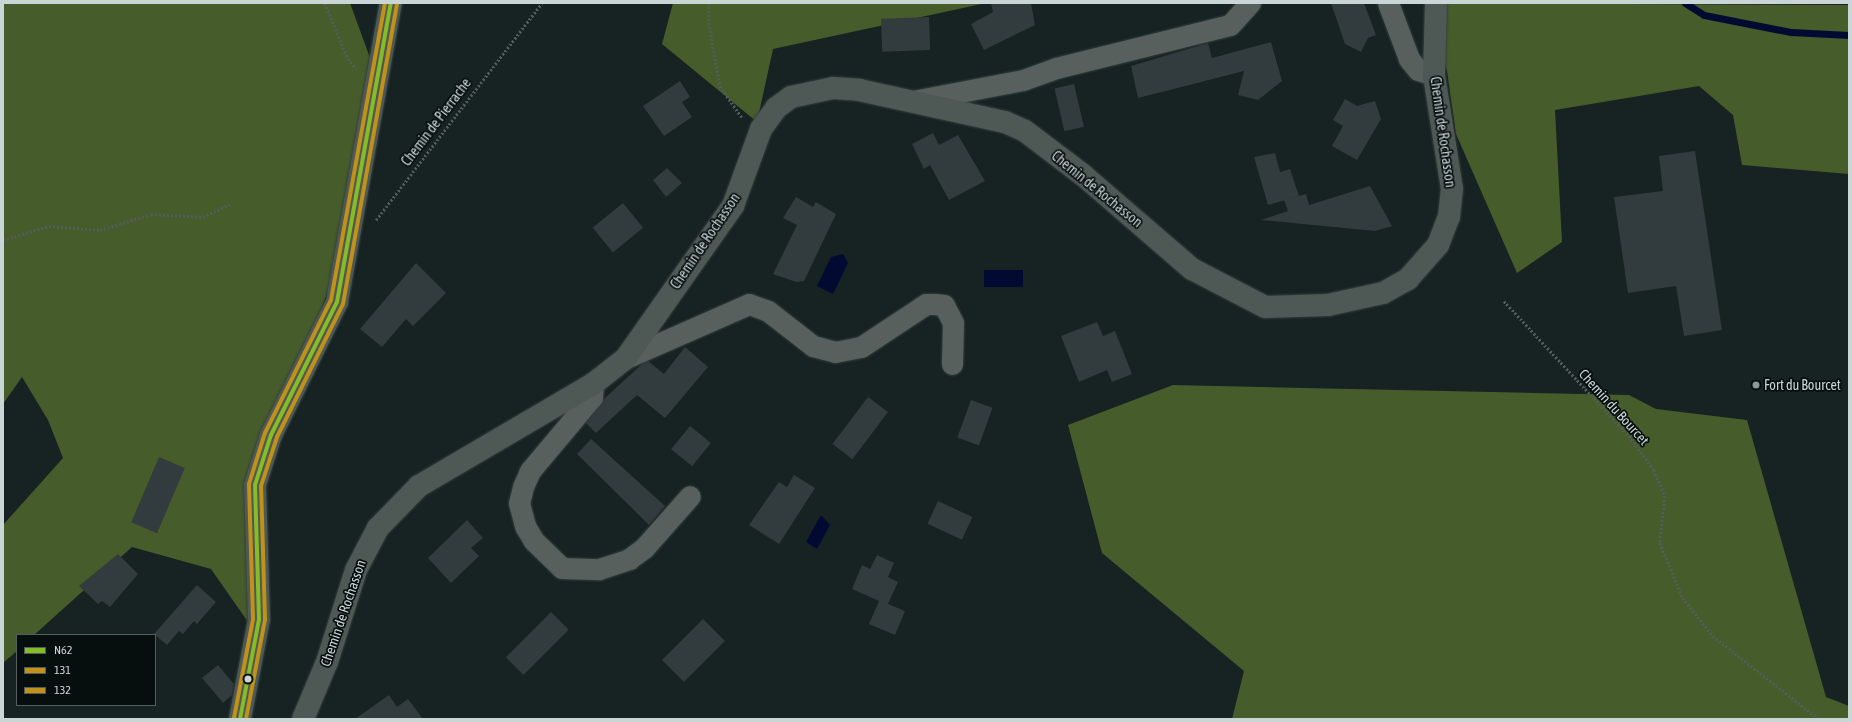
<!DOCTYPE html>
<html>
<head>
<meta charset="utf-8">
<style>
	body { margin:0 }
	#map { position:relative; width:1852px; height:722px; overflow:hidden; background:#172222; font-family:"Asap Condensed",sans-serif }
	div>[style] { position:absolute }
	.forest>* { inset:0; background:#475c2b }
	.water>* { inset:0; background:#020a32; transform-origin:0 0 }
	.stream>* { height:7px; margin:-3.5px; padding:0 3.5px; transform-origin:3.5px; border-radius:3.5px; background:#020a32 }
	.building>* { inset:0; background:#323b3d; transform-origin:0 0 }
	.path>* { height:2.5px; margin-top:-1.25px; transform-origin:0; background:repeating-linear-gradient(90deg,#535c59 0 2px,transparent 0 4px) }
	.roads { filter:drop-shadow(0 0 1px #343e3e) drop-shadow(0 0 1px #343e3e) }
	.street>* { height:21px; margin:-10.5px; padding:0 10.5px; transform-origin:10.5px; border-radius:10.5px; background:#57605c }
	.secondary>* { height:22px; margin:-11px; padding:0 11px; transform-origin:11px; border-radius:11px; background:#4e5955 }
	.bus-1>* { height:4px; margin:-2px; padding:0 2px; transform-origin:2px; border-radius:2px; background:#86bc25 }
	.bus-2>* { height:4px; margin:-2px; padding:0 2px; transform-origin:2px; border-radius:2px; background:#c0921a }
	.bus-3>* { height:4px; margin:-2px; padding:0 2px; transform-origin:2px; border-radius:2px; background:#c0921a }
	.dots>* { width:11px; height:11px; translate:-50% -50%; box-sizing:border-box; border:2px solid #060e0e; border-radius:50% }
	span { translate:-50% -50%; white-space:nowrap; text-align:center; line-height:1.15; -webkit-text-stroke:3.5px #060e0e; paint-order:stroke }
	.street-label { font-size:14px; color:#cad6d6 }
	.poi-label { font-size:14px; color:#cad6d6 }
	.left { translate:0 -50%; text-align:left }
	.frame { position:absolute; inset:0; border:4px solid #cad6d6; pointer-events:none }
	.legend { position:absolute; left:16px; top:634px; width:140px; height:72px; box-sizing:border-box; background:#060e0e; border:1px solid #545e5e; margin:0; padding:5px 7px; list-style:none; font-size:12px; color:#cad6d6 }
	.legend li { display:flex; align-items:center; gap:8px; height:20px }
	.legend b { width:20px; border:1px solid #545e5e }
</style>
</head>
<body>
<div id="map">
	<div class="forest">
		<i style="clip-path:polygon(3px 3px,350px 3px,373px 66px,341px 259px,262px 456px,255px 632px,211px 569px,132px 547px,34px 635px,17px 635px,17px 651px,3px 663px,3px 525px,63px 458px,48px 420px,22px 377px,3px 404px)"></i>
		<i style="clip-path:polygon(673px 3px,986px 3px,773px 49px,757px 122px,662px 44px)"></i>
		<i style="clip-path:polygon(1430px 3px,1849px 5px,1849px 174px,1742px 165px,1733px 115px,1699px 86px,1555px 110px,1562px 242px,1517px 273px,1456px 134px,1447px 71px)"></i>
		<i style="clip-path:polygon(1173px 385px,1629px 395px,1656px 409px,1747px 420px,1826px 697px,1849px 706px,1849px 719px,1232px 719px,1244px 671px,1102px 553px,1068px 425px)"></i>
	</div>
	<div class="water">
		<i style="clip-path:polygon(843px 254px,848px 263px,833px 294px,817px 286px,831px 257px)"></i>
		<i style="left:1023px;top:270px;width:17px;height:39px;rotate:90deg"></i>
		<i style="clip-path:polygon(821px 515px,830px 525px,817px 549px,806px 542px)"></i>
	</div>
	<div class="stream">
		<i style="left:1685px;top:3px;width:22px;rotate:32deg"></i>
		<i style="left:1704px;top:15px;width:89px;rotate:11.1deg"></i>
		<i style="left:1791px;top:32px;width:58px;rotate:3deg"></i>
	</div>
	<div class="building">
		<i style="clip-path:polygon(991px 3px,1031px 3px,1035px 25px,984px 50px,971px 24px,993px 12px)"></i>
		<i style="clip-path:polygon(1331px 3px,1364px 3px,1376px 35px,1368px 38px,1361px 52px,1345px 44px)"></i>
		<i style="left:929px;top:17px;width:33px;height:48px;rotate:88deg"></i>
		<i style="clip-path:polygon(1271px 42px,1282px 81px,1258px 100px,1238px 95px,1244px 71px,1138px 98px,1131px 66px,1208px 43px,1212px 58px)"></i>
		<i style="clip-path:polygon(680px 81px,690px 97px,682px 102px,692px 117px,664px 136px,643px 106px)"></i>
		<i style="left:1074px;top:84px;width:44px;height:20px;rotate:77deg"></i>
		<i style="clip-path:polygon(1345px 99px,1357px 106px,1375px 101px,1381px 119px,1357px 160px,1332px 146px,1343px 126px,1333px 120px)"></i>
		<i style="clip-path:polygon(933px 133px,939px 145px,958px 135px,985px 181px,949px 200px,930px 165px,924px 169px,912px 144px)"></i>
		<i style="clip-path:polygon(1695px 151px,1722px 330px,1684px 336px,1676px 286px,1628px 293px,1614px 197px,1663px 191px,1659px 156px)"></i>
		<i style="clip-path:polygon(1275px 153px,1280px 172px,1290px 169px,1299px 196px,1268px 205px,1254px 157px)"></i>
		<i style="clip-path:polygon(667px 168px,682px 183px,666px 197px,653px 180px)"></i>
		<i style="clip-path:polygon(1370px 186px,1392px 226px,1375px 231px,1261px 220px,1288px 211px,1284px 200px,1306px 194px,1309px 205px)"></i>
		<i style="clip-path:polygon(796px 197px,813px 207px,816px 202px,836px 214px,804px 281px,796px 282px,773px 274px,797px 225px,783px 218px)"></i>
		<i style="left:623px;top:203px;width:32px;height:39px;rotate:51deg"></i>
		<i style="clip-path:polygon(416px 263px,446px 293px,413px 326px,406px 319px,382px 347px,360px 329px)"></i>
		<i style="clip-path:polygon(1097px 322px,1103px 336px,1115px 331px,1132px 374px,1112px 382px,1107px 370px,1079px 382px,1061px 336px)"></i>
		<i style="clip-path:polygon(685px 347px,708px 367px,665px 418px,637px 395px,596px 433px,586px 423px,604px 399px,642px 364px,648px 361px,664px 374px)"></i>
		<i style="left:868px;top:397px;width:25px;height:59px;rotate:37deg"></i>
		<i style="left:971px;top:400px;width:23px;height:40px;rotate:20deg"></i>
		<i style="left:690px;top:426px;width:27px;height:30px;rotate:39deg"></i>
		<i style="clip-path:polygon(591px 439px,665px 506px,649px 525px,577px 454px)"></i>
		<i style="left:159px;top:457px;width:28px;height:71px;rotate:23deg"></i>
		<i style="clip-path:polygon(794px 475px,815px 488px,779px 544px,749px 525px,779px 482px,787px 487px)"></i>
		<i style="left:938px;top:501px;width:38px;height:25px;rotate:25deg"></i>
		<i style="clip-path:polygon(467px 520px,483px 538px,471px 548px,479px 556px,451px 583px,428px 558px)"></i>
		<i style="clip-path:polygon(118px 554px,138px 574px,110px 607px,102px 601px,98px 604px,79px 586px)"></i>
		<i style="clip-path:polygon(877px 555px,894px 563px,888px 577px,898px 582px,888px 604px,905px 611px,895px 635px,869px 624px,879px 601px,852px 589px,862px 565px,870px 569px)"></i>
		<i style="clip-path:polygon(197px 585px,216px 602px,197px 624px,194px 621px,183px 634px,179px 631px,167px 645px,154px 634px)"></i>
		<i style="left:551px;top:612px;width:25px;height:64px;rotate:45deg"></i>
		<i style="left:703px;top:619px;width:31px;height:58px;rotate:45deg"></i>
		<i style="clip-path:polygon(218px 665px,234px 684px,232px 695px,223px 703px,202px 678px)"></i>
		<i style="clip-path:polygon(389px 695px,397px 707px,408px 699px,423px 719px,355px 719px)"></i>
	</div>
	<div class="path">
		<i style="left:325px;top:3px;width:61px;rotate:67.7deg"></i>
		<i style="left:348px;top:59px;width:13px;rotate:48deg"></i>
		<i style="left:709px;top:3px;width:20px;rotate:90deg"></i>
		<i style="left:709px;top:23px;width:64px;rotate:80.1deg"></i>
		<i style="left:720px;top:86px;width:38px;rotate:55deg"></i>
		<i style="left:376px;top:220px;width:273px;rotate:-52.6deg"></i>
		<i style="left:3px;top:240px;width:48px;rotate:-16.9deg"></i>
		<i style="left:49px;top:226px;width:51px;rotate:4.5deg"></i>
		<i style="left:100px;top:230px;width:53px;rotate:-17.4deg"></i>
		<i style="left:151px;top:214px;width:52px;rotate:3.3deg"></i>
		<i style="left:203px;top:217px;width:29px;rotate:-25deg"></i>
		<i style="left:1504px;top:301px;width:184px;rotate:47.2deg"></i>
		<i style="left:1629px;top:436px;width:42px;rotate:53.7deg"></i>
		<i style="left:1654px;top:470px;width:28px;rotate:67deg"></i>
		<i style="left:1665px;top:496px;width:47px;rotate:96.1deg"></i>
		<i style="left:1660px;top:543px;width:60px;rotate:67.3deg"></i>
		<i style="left:1683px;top:598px;width:48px;rotate:51.7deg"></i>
		<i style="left:1713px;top:636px;width:135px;rotate:38.1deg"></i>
	</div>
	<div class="roads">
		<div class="street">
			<i style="left:1388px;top:3px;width:60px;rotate:69.4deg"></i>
			<i style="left:1409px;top:59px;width:14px;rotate:51deg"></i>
			<i style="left:1418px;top:70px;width:17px;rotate:17deg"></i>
			<i style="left:913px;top:101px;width:112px;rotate:-10.8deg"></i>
			<i style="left:1023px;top:80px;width:35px;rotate:-20deg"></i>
			<i style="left:1056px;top:68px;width:179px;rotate:-13.9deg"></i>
			<i style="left:1230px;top:25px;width:30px;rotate:-48deg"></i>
			<i style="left:626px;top:358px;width:134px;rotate:-23.7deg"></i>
			<i style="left:749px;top:304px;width:20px;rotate:20deg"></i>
			<i style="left:768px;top:311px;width:57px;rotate:37.9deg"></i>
			<i style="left:813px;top:346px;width:23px;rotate:15deg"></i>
			<i style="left:835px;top:352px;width:26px;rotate:-11deg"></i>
			<i style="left:861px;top:347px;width:78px;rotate:-33.5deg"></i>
			<i style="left:926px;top:304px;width:8px"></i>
			<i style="left:934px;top:304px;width:10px;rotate:6deg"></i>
			<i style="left:944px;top:305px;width:20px;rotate:63deg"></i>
			<i style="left:953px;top:323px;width:41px;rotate:91.4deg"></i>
			<i style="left:593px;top:384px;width:13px;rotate:94deg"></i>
			<i style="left:592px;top:397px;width:97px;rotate:130deg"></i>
			<i style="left:530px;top:471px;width:17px;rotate:114deg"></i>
			<i style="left:523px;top:487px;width:16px;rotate:104deg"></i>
			<i style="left:519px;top:503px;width:24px;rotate:75deg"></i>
			<i style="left:525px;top:526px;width:17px;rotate:59deg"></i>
			<i style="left:534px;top:541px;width:39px;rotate:44deg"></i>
			<i style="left:562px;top:568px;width:37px;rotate:2deg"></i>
			<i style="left:599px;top:569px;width:32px;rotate:-18deg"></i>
			<i style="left:629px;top:559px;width:19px;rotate:-36deg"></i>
			<i style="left:644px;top:548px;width:69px;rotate:-48.5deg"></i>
		</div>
		<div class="secondary">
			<i style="left:240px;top:719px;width:102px;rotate:-79.2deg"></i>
			<i style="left:259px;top:619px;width:134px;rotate:-91.7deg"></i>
			<i style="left:255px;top:485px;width:52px;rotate:-72.3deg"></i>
			<i style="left:271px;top:435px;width:148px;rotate:-63.6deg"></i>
			<i style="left:337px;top:302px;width:304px;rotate:-79.8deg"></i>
			<i style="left:303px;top:719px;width:62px;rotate:-67.2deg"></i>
			<i style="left:327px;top:662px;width:96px;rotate:-72.5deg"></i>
			<i style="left:356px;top:570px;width:47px;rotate:-62.4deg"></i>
			<i style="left:378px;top:528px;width:59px;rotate:-45.7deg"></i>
			<i style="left:419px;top:486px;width:202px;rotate:-30.4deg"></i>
			<i style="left:593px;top:384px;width:42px;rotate:-38.2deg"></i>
			<i style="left:626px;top:358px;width:186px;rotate:-54.9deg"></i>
			<i style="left:733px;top:206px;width:82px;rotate:-70deg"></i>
			<i style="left:761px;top:129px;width:26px;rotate:-54deg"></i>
			<i style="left:776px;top:108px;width:19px;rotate:-36deg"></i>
			<i style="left:791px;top:97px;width:43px;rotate:-12.1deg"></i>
			<i style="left:833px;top:88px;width:26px;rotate:4deg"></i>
			<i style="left:859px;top:90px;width:149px;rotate:12.4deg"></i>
			<i style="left:1005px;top:122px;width:22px;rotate:24deg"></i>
			<i style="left:1025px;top:131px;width:73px;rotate:37.2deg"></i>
			<i style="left:1083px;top:175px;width:144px;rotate:40.8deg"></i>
			<i style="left:1192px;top:269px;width:82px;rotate:27.5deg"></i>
			<i style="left:1265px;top:307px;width:63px;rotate:-1.8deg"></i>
			<i style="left:1328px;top:305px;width:56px;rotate:-12.3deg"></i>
			<i style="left:1383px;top:293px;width:29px;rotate:-29deg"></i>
			<i style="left:1408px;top:279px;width:45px;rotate:-48.6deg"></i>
			<i style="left:1438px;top:245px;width:30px;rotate:-69deg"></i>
			<i style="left:1449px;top:217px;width:28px;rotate:-84deg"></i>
			<i style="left:1452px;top:189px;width:115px;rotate:-99deg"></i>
			<i style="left:1434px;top:75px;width:72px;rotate:-88.4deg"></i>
		</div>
	</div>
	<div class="bus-1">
		<i style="left:240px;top:719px;width:102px;rotate:-79.2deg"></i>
		<i style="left:259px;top:619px;width:134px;rotate:-91.7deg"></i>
		<i style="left:255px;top:485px;width:52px;rotate:-72.3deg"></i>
		<i style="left:271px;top:435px;width:148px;rotate:-63.6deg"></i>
		<i style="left:337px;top:302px;width:304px;rotate:-79.8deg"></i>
	</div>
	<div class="bus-2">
		<i style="left:246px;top:719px;width:102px;rotate:-79.2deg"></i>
		<i style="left:265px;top:619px;width:133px;rotate:-91.7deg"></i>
		<i style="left:261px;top:486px;width:52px;rotate:-71.9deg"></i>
		<i style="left:277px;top:437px;width:148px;rotate:-63.6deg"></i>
		<i style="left:343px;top:304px;width:305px;rotate:-79.8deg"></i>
	</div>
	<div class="bus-3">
		<i style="left:234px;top:718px;width:101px;rotate:-79.1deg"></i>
		<i style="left:253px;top:619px;width:135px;rotate:-91.7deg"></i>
		<i style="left:249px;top:484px;width:53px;rotate:-72.6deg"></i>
		<i style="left:265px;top:433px;width:148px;rotate:-63.6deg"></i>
		<i style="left:331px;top:300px;width:302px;rotate:-79.7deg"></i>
	</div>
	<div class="dots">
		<i style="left:1756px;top:385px;background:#8b9797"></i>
		<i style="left:248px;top:679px;background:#cad6d6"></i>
	</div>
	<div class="street-label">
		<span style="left:436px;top:122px;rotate:-53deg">Chemin de Pierrache</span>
		<span style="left:1443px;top:132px;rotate:82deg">Chemin de Rochasson</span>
		<span style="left:1097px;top:189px;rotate:39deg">Chemin de Rochasson</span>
		<span style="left:705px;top:241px;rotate:-56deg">Chemin de Rochasson</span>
		<span style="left:1614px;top:407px;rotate:48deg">Chemin du Bourcet</span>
		<span style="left:343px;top:613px;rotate:-71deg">Chemin de Rochasson</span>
	</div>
	<div class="poi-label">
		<span class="left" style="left:1764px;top:385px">Fort du Bourcet</span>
	</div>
	<div class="frame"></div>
	<ul class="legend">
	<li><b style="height:5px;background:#86bc25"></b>N62</li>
	<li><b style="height:5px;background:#c0921a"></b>131</li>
	<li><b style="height:5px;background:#c0921a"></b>132</li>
	</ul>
</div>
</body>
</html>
